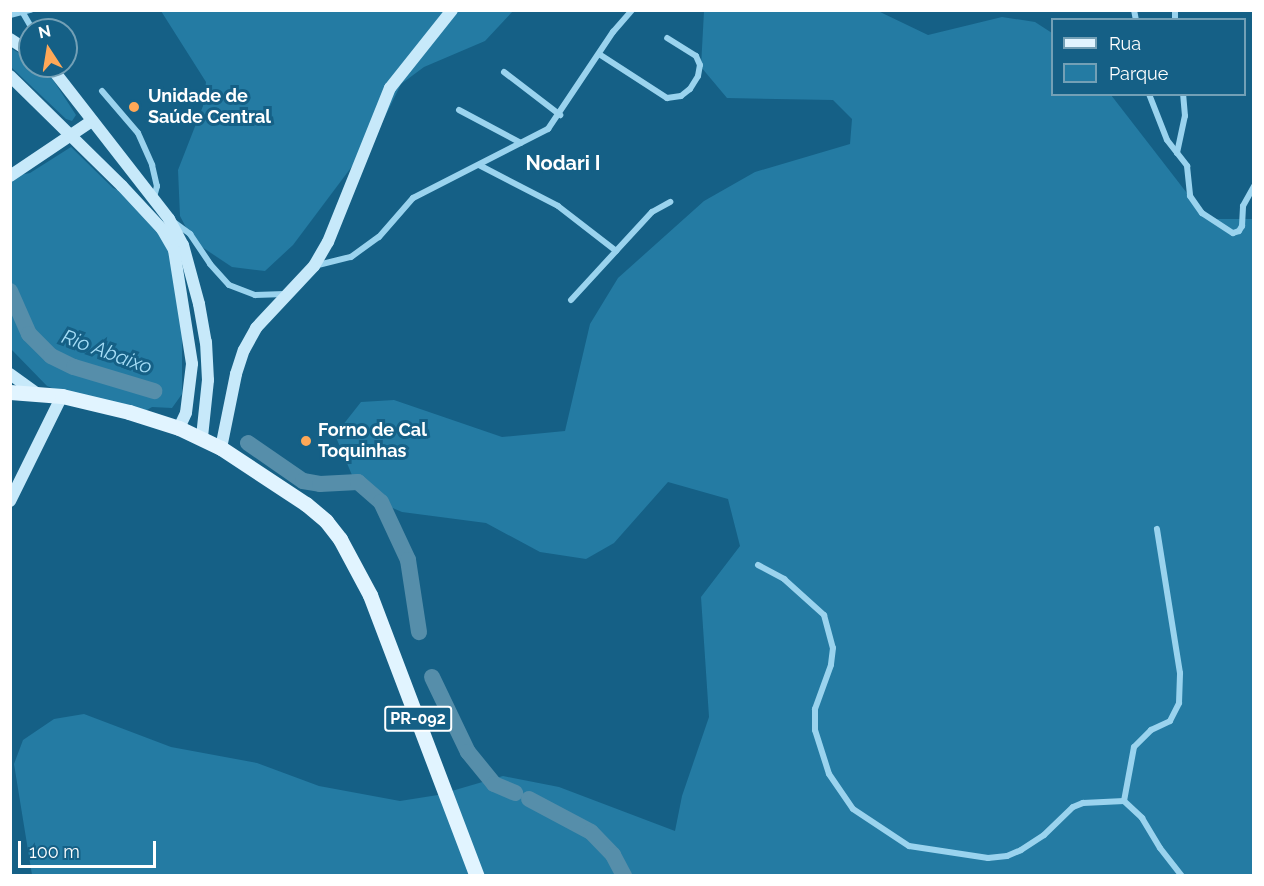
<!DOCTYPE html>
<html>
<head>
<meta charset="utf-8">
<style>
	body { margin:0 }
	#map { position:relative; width:1264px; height:886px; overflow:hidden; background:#156086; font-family:Raleway,sans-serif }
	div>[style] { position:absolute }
	.green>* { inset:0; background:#247ba3 }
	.river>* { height:16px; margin:-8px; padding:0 8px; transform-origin:8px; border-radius:8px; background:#568eaa }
	.street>* { height:6px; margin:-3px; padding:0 3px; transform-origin:3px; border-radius:3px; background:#9ad3ee }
	.secondary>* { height:12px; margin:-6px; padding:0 6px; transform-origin:6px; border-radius:6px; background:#c7e9fa }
	.primary>* { height:15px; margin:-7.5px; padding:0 7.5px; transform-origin:7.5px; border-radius:7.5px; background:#e1f4ff }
	.dots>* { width:16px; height:16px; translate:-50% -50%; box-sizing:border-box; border:3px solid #156086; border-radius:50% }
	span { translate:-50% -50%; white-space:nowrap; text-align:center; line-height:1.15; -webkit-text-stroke:6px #156086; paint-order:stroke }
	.shield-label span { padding:2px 4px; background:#156086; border:2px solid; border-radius:4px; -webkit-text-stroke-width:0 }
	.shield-label { font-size:16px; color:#fff; font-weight:700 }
	.poi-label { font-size:18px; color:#fff; font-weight:700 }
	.left { translate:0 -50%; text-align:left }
	.neighbourhood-label { font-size:20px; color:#fff; font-weight:700 }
	.water-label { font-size:20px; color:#a5ddf6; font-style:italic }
	.frame { position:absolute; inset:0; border:12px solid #fff; pointer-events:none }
	.legend { position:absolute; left:1051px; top:18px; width:195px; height:78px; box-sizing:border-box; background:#156086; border:2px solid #73a0b6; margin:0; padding:8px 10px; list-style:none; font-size:18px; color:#fff }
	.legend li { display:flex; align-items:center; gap:12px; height:30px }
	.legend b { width:30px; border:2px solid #73a0b6 }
	.north { position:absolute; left:18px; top:18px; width:60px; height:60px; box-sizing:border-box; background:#156086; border:2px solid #73a0b6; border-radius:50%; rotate:348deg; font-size:16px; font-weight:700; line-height:24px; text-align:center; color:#fff }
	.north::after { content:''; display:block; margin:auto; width:21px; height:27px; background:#ffa857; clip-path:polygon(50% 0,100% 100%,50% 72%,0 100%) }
	.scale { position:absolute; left:18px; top:841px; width:138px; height:27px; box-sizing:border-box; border:3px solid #fff; border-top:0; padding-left:8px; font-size:18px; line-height:21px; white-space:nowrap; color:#fff; -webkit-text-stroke:4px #156086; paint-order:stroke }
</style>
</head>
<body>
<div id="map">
	<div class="green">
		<i style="clip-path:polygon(161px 11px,513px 11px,485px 41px,424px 67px,401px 84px,377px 133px,293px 245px,265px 271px,232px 267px,193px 241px,180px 216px,178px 170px,203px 106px,206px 82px)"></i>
		<i style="clip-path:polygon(704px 11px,878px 11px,928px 35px,1002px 17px,1035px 22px,1052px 33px,1052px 94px,1111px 95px,1207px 219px,1253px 219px,1253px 875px,32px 875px,14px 764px,23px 740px,54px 719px,84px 714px,171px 747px,257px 763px,319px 786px,400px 801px,438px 795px,503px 776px,559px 787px,675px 831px,682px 796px,709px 717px,701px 597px,740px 546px,728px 499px,668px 482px,614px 543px,586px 559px,540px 552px,486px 523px,402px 512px,360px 494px,335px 435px,361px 402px,394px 400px,502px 437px,565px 431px,590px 324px,618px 278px,704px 201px,755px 172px,850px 144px,852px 119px,833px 100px,727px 98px,701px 67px)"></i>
		<i style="clip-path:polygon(10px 48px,30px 59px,30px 66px,42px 66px,48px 72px,76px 115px,72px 121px,66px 119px,11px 67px)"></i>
		<i style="clip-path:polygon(71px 147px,113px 188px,120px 191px,167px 241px,182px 330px,182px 394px,172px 408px,152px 407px,145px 411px,101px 408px,47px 386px,11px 349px,10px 177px,30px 173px)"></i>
	</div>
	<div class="river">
		<i style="left:10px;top:291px;width:47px;rotate:66.2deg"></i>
		<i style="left:29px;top:334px;width:31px;rotate:45deg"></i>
		<i style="left:51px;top:356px;width:25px;rotate:26deg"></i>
		<i style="left:74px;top:367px;width:84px;rotate:16.7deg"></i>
		<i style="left:248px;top:443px;width:67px;rotate:34.6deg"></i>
		<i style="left:303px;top:481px;width:17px;rotate:10deg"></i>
		<i style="left:320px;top:484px;width:38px;rotate:-3deg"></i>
		<i style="left:358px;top:482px;width:30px;rotate:41deg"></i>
		<i style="left:381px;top:502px;width:64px;rotate:65deg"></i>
		<i style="left:408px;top:560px;width:73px;rotate:81.3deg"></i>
		<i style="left:432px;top:677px;width:83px;rotate:64.4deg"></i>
		<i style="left:468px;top:752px;width:41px;rotate:50.9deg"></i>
		<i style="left:494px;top:784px;width:23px;rotate:23deg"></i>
		<i style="left:529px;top:799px;width:70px;rotate:28deg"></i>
		<i style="left:591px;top:832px;width:32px;rotate:46deg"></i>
		<i style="left:613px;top:855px;width:24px;rotate:62deg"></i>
	</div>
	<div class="street">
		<i style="left:1134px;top:10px;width:10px;rotate:79deg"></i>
		<i style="left:23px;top:13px;width:20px;rotate:60deg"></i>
		<i style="left:10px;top:15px;width:21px;rotate:-14deg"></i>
		<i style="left:1175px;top:20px;width:10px;rotate:-90deg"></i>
		<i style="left:599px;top:54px;width:81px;rotate:32.9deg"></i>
		<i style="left:667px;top:98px;width:14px;rotate:-8deg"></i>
		<i style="left:681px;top:96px;width:11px;rotate:-38deg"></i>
		<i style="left:690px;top:89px;width:15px;rotate:-58deg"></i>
		<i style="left:698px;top:76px;width:11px;rotate:-80deg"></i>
		<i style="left:700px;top:65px;width:10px;rotate:-114deg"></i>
		<i style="left:696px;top:56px;width:34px;rotate:-148deg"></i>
		<i style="left:504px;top:72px;width:71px;rotate:37.5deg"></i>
		<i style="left:102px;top:91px;width:55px;rotate:49.4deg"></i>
		<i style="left:138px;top:133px;width:35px;rotate:66deg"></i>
		<i style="left:152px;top:165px;width:22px;rotate:77deg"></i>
		<i style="left:157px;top:186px;width:11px;rotate:105deg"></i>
		<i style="left:1149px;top:94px;width:49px;rotate:68.6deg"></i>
		<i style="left:1167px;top:140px;width:33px;rotate:52deg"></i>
		<i style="left:1187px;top:166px;width:30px;rotate:84deg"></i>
		<i style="left:1190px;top:196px;width:21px;rotate:55deg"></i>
		<i style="left:1202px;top:213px;width:37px;rotate:33deg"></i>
		<i style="left:1233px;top:233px;width:6px;rotate:-18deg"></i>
		<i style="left:1239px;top:231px;width:6px;rotate:-59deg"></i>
		<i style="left:1242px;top:226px;width:20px;rotate:-87deg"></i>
		<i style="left:1243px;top:206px;width:23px;rotate:-61deg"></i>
		<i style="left:459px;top:110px;width:70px;rotate:28deg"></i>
		<i style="left:1177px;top:153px;width:38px;rotate:-78deg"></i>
		<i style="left:1185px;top:116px;width:22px;rotate:-95deg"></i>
		<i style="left:479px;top:165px;width:89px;rotate:27.4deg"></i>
		<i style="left:558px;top:206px;width:73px;rotate:37.8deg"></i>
		<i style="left:616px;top:251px;width:53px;rotate:-47.3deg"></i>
		<i style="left:652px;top:212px;width:21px;rotate:-29deg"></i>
		<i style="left:175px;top:223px;width:19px;rotate:36deg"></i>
		<i style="left:190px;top:234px;width:36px;rotate:56deg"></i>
		<i style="left:210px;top:264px;width:28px;rotate:48deg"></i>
		<i style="left:229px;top:285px;width:28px;rotate:21deg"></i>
		<i style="left:255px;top:295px;width:30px;rotate:-2deg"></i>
		<i style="left:314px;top:266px;width:38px;rotate:-14deg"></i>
		<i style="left:351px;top:257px;width:34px;rotate:-36deg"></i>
		<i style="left:379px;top:237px;width:52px;rotate:-48.9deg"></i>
		<i style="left:413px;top:198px;width:152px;rotate:-27.1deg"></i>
		<i style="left:548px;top:129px;width:117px;rotate:-56.2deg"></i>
		<i style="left:613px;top:32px;width:29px;rotate:-49deg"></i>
		<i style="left:571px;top:300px;width:67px;rotate:-47.4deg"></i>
		<i style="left:758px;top:565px;width:30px;rotate:28deg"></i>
		<i style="left:784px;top:579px;width:54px;rotate:42deg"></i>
		<i style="left:824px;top:615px;width:34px;rotate:75deg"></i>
		<i style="left:833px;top:648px;width:17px;rotate:97deg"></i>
		<i style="left:831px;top:665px;width:47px;rotate:110deg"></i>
		<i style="left:815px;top:709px;width:21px;rotate:90deg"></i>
		<i style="left:815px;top:730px;width:46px;rotate:72.3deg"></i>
		<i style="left:829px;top:774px;width:42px;rotate:55.6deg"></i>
		<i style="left:853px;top:809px;width:67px;rotate:33.5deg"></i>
		<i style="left:909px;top:846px;width:80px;rotate:8.6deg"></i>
		<i style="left:988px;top:858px;width:19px;rotate:-6deg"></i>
		<i style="left:1007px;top:856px;width:15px;rotate:-23deg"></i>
		<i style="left:1021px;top:850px;width:27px;rotate:-33deg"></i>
		<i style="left:1044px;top:835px;width:40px;rotate:-44deg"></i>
		<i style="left:1073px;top:807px;width:11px;rotate:-22deg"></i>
		<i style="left:1083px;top:803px;width:41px;rotate:-2.8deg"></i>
		<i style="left:1124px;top:801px;width:25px;rotate:43deg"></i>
		<i style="left:1142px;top:818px;width:35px;rotate:59deg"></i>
		<i style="left:1160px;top:848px;width:36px;rotate:52deg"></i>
		<i style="left:1124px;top:801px;width:55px;rotate:-79.5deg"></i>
		<i style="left:1134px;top:747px;width:24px;rotate:-45deg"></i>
		<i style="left:1151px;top:730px;width:21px;rotate:-25deg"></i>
		<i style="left:1170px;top:721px;width:20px;rotate:-63deg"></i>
		<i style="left:1179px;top:703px;width:30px;rotate:-88deg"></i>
		<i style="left:1180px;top:673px;width:146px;rotate:-99.1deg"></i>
	</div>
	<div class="secondary">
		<i style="left:10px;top:39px;width:24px;rotate:33deg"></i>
		<i style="left:50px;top:66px;width:194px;rotate:52.1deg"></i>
		<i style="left:169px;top:219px;width:30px;rotate:62deg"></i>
		<i style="left:183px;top:245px;width:61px;rotate:74.8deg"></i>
		<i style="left:199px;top:304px;width:39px;rotate:80deg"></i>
		<i style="left:206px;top:342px;width:38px;rotate:87deg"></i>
		<i style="left:208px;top:380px;width:57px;rotate:96deg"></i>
		<i style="left:10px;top:76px;width:157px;rotate:44.5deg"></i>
		<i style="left:122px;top:186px;width:59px;rotate:47.1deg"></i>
		<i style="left:162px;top:229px;width:24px;rotate:60deg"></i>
		<i style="left:174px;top:250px;width:115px;rotate:81deg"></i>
		<i style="left:192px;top:364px;width:49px;rotate:97deg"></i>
		<i style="left:186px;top:413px;width:17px;rotate:115deg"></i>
		<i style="left:10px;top:176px;width:99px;rotate:-33.9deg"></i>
		<i style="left:10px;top:374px;width:36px;rotate:36deg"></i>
		<i style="left:221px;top:448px;width:76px;rotate:-78.5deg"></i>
		<i style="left:236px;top:374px;width:25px;rotate:-72deg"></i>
		<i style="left:244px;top:350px;width:25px;rotate:-61deg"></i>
		<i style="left:256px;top:328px;width:85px;rotate:-46.9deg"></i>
		<i style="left:314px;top:266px;width:28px;rotate:-60deg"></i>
		<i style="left:328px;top:242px;width:166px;rotate:-68.1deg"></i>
		<i style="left:390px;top:88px;width:100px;rotate:-51.5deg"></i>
		<i style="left:10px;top:501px;width:117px;rotate:-63.7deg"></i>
	</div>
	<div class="primary">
		<i style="left:10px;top:392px;width:52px;rotate:4.4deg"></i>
		<i style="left:62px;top:396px;width:69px;rotate:13.4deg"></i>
		<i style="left:129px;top:412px;width:52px;rotate:17.7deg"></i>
		<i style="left:179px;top:428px;width:47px;rotate:25.5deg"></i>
		<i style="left:221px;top:448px;width:102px;rotate:33.4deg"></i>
		<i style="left:306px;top:504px;width:26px;rotate:40deg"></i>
		<i style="left:326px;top:521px;width:23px;rotate:52deg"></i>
		<i style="left:340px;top:539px;width:64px;rotate:61.8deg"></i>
		<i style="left:370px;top:595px;width:301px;rotate:69.2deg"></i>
	</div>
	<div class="dots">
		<i style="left:134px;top:107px;background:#ffa857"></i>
		<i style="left:306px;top:441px;background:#ffa857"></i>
	</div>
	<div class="shield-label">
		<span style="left:418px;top:719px">PR-092</span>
	</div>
	<div class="poi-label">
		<span class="left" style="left:148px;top:107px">Unidade de<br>Saúde Central</span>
		<span class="left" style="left:318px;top:441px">Forno de Cal<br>Toquinhas</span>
	</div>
	<div class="neighbourhood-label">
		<span style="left:563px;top:163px">Nodari I</span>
	</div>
	<div class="water-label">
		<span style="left:107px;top:352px;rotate:20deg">Rio Abaixo</span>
	</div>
	<div class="frame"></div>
	<ul class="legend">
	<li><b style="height:8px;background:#e1f4ff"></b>Rua</li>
	<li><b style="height:16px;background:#247ba3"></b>Parque</li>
	</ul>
	<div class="north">N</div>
	<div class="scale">100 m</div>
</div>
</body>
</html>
